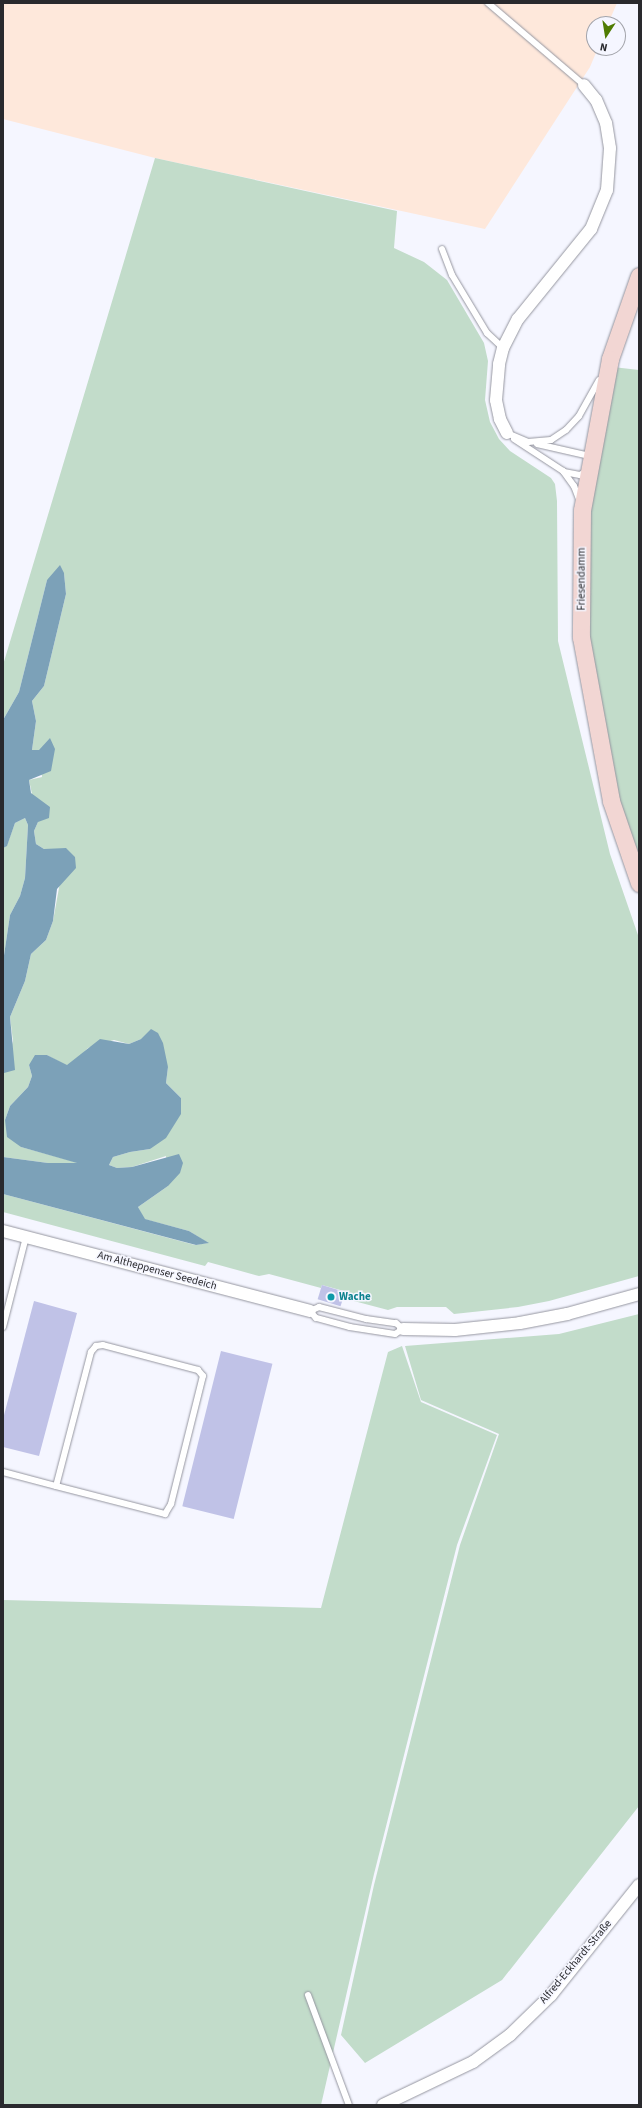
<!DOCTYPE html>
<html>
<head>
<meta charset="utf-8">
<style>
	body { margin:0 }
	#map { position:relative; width:642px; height:2108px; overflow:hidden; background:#f5f6ff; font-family:"Source Sans 3",sans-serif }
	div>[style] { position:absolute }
	.industrial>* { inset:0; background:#fee8db }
	.green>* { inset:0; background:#c2dcca }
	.water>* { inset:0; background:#7ca1b8 }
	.building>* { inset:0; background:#c0c2e7; transform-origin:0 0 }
	.roads { filter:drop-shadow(0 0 1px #9596a0) drop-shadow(0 0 1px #9596a0) }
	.service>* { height:6px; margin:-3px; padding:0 3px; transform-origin:3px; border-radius:3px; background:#fff }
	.minor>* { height:12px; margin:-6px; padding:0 6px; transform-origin:6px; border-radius:6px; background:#fff }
	.secondary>* { height:17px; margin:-8.5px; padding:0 8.5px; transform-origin:8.5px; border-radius:8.5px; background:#f2d6d3 }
	.dots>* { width:11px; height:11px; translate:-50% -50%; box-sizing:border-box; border:2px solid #f5f6ff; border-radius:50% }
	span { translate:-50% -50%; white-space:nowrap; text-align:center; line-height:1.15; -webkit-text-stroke:3px #f5f6ff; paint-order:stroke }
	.street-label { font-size:11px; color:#29292d }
	.culture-label { font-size:11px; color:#0d838f; font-weight:700 }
	.left { translate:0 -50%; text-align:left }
	.frame { position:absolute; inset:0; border:4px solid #29292d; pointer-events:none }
	.north { position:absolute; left:586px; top:16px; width:40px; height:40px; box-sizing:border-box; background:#f5f6ff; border:1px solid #a3a4ab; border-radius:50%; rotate:192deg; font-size:11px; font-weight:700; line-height:16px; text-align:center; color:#29292d }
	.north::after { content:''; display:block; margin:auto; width:14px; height:18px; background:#4f7c02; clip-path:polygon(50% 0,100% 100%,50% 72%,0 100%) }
</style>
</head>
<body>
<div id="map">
	<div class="industrial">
		<i style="clip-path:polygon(3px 3px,617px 3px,608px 24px,594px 24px,594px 48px,598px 48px,590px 67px,485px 229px,155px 158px,3px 119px)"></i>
	</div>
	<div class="green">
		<i style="clip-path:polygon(155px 158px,397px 211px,394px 248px,424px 262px,447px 280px,484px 343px,488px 361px,485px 400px,490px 422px,499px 439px,510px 451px,551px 478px,555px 484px,557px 501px,558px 641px,610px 854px,639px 938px,639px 1276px,549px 1301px,518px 1307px,454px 1314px,446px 1307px,397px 1307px,388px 1310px,350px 1300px,351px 1293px,322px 1285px,321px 1288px,269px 1274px,259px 1276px,208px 1262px,205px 1266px,3px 1212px,3px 1194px,195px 1245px,208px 1243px,189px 1231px,144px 1219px,138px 1207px,168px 1186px,166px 1156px,132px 1167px,117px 1168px,109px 1165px,113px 1157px,130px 1152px,150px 1149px,181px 1098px,166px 1083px,168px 1067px,141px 1039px,129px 1044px,114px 1040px,88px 1048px,78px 1059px,67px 1066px,47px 1055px,29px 1065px,32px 1076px,28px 1087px,10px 1106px,5px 1120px,21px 1147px,79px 1163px,48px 1163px,3px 1157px,3px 1073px,13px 1041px,10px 1017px,25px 981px,31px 954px,46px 940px,53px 921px,66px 849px,44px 849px,36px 844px,34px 831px,38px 822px,29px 780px,42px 777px,39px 750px,32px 750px,36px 721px,32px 701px,44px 686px,66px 594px,64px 573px,47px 580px,19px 692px,3px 720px,3px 665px)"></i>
		<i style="clip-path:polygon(613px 367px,639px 370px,639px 865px,618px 800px,588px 637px,588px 510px)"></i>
		<i style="clip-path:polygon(25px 818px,28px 825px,25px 878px,20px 896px,10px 915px,3px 962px,3px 848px,7px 845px,15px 823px)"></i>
		<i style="clip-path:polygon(639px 1314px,639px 1806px,502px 1980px,365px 2063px,341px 2035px,374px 1885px,460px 1545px,499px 1434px,421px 1400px,405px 1346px,559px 1334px)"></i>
		<i style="clip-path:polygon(402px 1346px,421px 1402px,497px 1435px,457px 1545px,374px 1874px,321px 2105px,3px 2105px,3px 1600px,321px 1608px,388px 1352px)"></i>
	</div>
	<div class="water">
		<i style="clip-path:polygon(60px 565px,64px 573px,66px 594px,44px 686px,32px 701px,36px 721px,32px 750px,39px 750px,50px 738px,55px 749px,51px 771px,29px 780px,31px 793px,50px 807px,49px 818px,38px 822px,34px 831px,36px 844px,44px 849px,66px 848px,75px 857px,76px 868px,57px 889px,53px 921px,46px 940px,31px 954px,25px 981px,10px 1017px,15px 1070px,4px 1073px,3px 962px,10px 915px,20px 896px,25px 878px,28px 825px,25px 818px,15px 823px,7px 846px,3px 848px,3px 720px,19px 692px,47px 580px)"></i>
		<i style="clip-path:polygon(151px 1029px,158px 1033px,163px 1043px,168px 1067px,166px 1083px,181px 1098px,181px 1114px,166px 1138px,150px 1149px,130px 1152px,113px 1157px,109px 1165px,117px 1168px,132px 1167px,179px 1154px,183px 1163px,180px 1173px,168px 1186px,138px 1207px,145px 1219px,189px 1231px,209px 1243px,196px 1245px,3px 1194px,3px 1157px,48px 1163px,77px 1163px,21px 1147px,7px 1137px,5px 1120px,10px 1106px,28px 1087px,32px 1076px,29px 1065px,35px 1055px,47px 1055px,67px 1065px,100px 1039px,129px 1044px,141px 1039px)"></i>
	</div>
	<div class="building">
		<i style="left:322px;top:1285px;width:24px;height:15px;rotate:17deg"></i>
		<i style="clip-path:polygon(34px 1301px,77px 1313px,39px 1456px,3px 1447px,3px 1419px)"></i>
		<i style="left:221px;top:1351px;width:53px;height:160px;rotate:14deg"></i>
	</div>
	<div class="roads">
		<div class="service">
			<i style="left:488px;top:3px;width:126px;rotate:40.5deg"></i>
			<i style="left:442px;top:249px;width:28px;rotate:69deg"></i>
			<i style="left:452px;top:275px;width:68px;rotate:58.9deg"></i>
			<i style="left:487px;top:333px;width:22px;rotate:43deg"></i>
			<i style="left:507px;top:433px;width:23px;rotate:23deg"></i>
			<i style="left:528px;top:442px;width:23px;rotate:-5deg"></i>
			<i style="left:551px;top:440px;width:18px;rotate:-34deg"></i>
			<i style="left:566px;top:430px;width:19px;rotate:-47deg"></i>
			<i style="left:579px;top:416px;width:41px;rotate:-60.9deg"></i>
			<i style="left:514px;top:439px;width:59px;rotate:33.1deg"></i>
			<i style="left:563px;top:471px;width:19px;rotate:54deg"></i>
			<i style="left:574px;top:486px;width:14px;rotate:69deg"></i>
			<i style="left:537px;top:444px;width:54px;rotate:12.8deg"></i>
			<i style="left:564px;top:472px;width:16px;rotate:11deg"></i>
			<i style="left:580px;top:475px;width:6px;rotate:-31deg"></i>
			<i style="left:319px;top:1307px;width:49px;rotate:14.3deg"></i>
			<i style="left:366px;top:1319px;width:30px;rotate:8deg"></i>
			<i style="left:396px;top:1323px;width:9px;rotate:41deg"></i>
			<i style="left:403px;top:1329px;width:9px;rotate:148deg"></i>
			<i style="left:395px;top:1334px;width:46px;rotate:-171.2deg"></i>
			<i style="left:350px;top:1327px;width:35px;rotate:-165deg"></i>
			<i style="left:316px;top:1318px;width:9px;rotate:-131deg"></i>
			<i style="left:310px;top:1311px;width:10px;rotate:-24deg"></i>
			<i style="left:3px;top:1327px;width:93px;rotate:-75.7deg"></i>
			<i style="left:3px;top:1472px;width:55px;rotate:14.8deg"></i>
			<i style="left:56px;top:1486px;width:113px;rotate:14.4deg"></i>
			<i style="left:165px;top:1514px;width:12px;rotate:-59deg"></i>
			<i style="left:171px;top:1504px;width:132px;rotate:-76deg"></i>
			<i style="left:203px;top:1376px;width:8px;rotate:-130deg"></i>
			<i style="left:198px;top:1370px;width:98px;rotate:-165.3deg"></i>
			<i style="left:103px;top:1345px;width:7px;rotate:172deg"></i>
			<i style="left:96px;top:1346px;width:8px;rotate:130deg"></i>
			<i style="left:91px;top:1352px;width:138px;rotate:104.6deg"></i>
			<i style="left:308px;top:1995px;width:117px;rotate:69.6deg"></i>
		</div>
		<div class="minor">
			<i style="left:507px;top:433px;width:16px;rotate:-117deg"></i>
			<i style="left:500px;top:419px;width:19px;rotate:-102deg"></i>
			<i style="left:496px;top:400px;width:36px;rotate:-85deg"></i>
			<i style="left:499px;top:364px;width:16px;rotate:-76deg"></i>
			<i style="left:503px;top:348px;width:33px;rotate:-63deg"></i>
			<i style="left:518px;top:319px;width:116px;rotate:-51deg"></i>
			<i style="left:591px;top:229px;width:42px;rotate:-67.7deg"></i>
			<i style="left:607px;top:190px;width:42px;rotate:-85.9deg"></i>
			<i style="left:610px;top:148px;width:25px;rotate:-99deg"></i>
			<i style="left:606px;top:123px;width:25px;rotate:-113deg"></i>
			<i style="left:596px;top:100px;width:19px;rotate:-129deg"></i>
			<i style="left:3px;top:1231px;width:317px;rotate:14.6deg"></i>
			<i style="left:403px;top:1329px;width:52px;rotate:1.1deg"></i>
			<i style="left:455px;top:1330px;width:65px;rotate:-6.1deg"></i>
			<i style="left:520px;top:1323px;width:48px;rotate:-10.8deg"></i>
			<i style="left:567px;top:1314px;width:75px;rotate:-15.5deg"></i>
			<i style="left:383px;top:2105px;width:100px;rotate:-25.5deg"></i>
			<i style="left:473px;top:2062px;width:46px;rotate:-36.1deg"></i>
			<i style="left:510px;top:2035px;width:57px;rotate:-44.3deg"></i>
			<i style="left:551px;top:1995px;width:141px;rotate:-51.3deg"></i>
		</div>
		<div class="secondary">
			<i style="left:639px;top:276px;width:88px;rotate:109.3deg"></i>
			<i style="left:610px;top:359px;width:154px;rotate:100.5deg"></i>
			<i style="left:582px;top:510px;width:127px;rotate:90.5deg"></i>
			<i style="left:581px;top:637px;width:167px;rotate:79.6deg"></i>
			<i style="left:611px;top:801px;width:87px;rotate:71.1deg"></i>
		</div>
	</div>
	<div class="dots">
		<i style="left:331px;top:1297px;background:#0f9aa8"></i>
	</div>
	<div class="street-label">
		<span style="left:582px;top:579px;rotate:-90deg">Friesendamm</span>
		<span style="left:157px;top:1271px;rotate:15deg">Am Altheppenser Seedeich</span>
		<span style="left:576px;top:1962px;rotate:-50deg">Alfred-Eckhardt-Straße</span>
	</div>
	<div class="culture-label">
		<span class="left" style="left:339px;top:1297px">Wache</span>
	</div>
	<div class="frame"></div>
	<div class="north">N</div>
</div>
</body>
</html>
